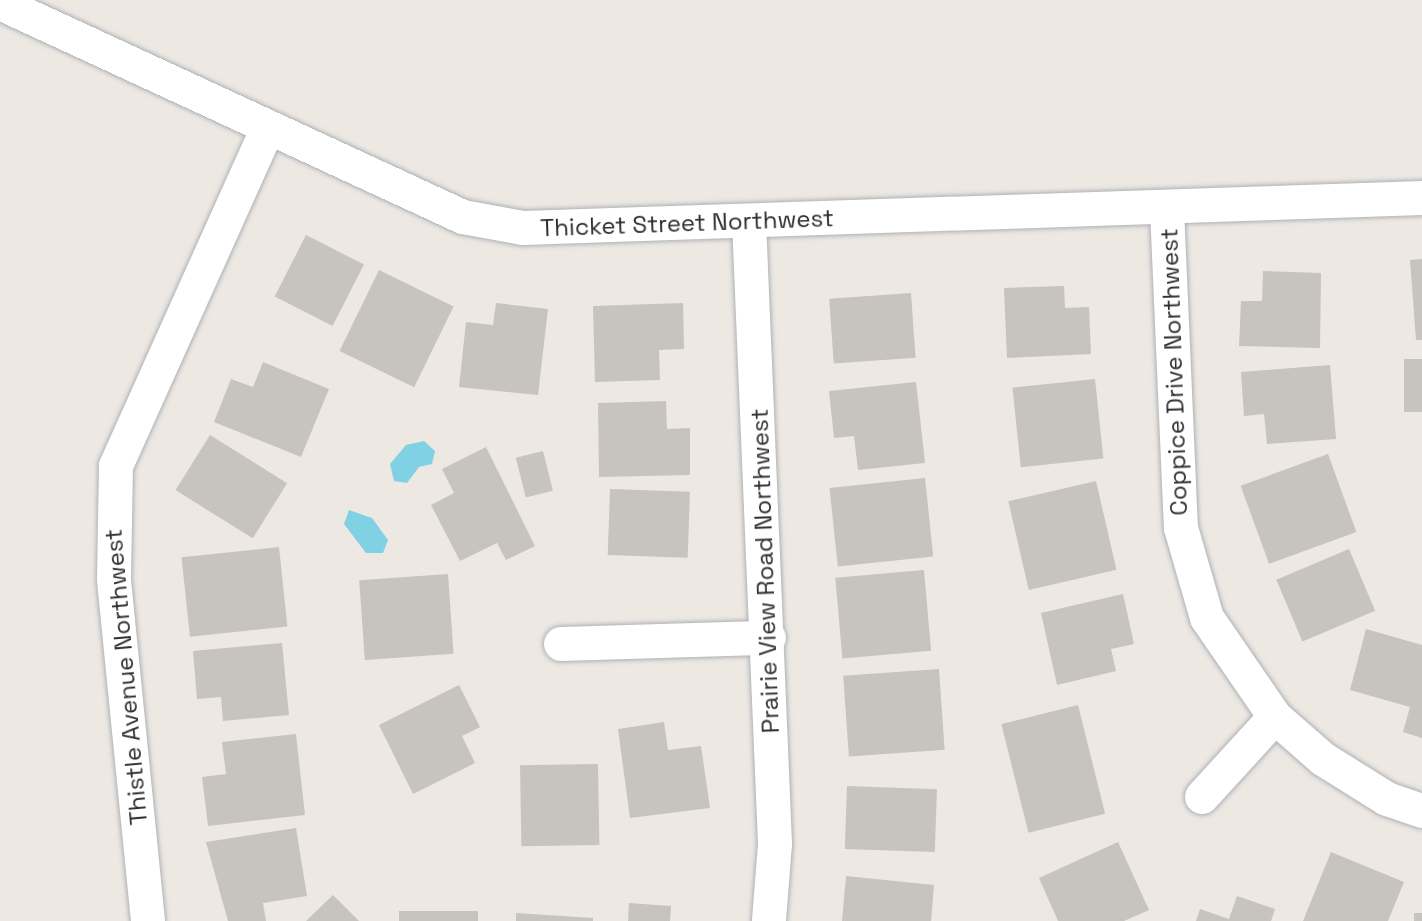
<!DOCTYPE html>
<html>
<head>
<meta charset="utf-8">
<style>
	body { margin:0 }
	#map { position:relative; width:1422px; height:921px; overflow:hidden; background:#ede8e2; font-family:"Space Grotesk",sans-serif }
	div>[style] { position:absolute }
	.water>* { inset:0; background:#80d1e4 }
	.building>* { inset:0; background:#c7c3bd; transform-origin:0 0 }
	.roads { filter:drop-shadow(0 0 2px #aeb1b8) drop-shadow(0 0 2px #aeb1b8) }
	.minor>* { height:34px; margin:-17px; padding:0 17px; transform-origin:17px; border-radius:17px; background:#fff }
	span { translate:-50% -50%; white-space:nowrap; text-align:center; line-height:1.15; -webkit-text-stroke:6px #fff; paint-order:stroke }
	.street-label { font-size:24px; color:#2e2e2e }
</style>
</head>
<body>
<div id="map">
	<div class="water">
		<i style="clip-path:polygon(424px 441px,435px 451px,432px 464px,419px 467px,407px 483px,394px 481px,390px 464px,406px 445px)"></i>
		<i style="clip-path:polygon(349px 510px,372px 518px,388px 540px,383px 553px,366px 553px,344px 524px)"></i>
	</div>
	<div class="building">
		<i style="left:306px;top:235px;width:65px;height:69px;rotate:27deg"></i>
		<i style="clip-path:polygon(1422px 259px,1422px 340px,1416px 340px,1410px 260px)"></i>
		<i style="left:379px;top:270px;width:83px;height:90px;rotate:26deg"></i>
		<i style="clip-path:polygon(1263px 271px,1321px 273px,1320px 348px,1239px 346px,1241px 301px,1262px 301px)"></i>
		<i style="clip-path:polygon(1064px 286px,1065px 308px,1089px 307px,1091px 354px,1007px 358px,1004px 288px)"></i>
		<i style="left:911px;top:293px;width:65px;height:82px;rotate:86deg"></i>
		<i style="clip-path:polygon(496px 303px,548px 309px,538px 395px,459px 387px,466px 322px,493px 325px)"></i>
		<i style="clip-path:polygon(683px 303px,684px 349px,659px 350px,660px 380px,595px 382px,593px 306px)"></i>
		<i style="left:1422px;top:359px;width:53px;height:18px;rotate:90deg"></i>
		<i style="clip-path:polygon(263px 362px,329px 389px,301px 457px,214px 422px,231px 379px,253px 387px)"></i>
		<i style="clip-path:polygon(1330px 365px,1336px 439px,1267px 444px,1264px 414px,1244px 416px,1241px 372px)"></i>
		<i style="left:1095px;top:379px;width:80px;height:83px;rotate:84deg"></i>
		<i style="clip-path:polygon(916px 382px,925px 463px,858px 470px,854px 436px,834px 438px,829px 391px)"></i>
		<i style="clip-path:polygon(666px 401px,667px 429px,690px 428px,690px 475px,599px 477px,598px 403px)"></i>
		<i style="left:210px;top:435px;width:91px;height:65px;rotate:32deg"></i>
		<i style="clip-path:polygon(486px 447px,535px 546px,506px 560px,497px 543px,460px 561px,431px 505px,454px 493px,442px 469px)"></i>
		<i style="left:543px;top:451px;width:41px;height:28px;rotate:76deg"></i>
		<i style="left:1328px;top:454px;width:83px;height:93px;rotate:70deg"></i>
		<i style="left:925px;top:478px;width:79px;height:96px;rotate:84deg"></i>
		<i style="left:1096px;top:481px;width:91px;height:90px;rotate:77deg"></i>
		<i style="left:610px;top:489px;width:80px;height:66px;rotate:2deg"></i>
		<i style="left:279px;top:547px;width:80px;height:98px;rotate:84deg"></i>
		<i style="left:1349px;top:549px;width:67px;height:79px;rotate:67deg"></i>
		<i style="left:924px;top:570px;width:81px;height:89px;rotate:85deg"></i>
		<i style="left:448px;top:574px;width:80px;height:89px;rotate:86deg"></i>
		<i style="clip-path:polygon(1123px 594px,1134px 644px,1111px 649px,1116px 671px,1057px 685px,1041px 613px)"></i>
		<i style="clip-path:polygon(1366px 629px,1422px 645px,1422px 738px,1403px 732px,1410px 707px,1350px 690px)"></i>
		<i style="clip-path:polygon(282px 643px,289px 715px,223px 721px,221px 697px,197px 699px,193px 651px)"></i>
		<i style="left:939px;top:669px;width:81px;height:96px;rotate:86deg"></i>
		<i style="clip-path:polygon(459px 685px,480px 727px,462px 736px,475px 763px,413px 794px,379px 725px)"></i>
		<i style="left:1078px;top:705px;width:112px;height:79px;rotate:76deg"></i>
		<i style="clip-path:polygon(664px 722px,668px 750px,701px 746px,710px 808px,630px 818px,618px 729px)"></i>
		<i style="clip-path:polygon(296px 734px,305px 815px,208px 826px,202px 777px,226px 774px,222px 742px)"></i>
		<i style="left:598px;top:764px;width:81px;height:78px;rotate:89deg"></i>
		<i style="left:847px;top:786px;width:90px;height:63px;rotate:2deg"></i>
		<i style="clip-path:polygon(296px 828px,307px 896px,263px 903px,266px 921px,228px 921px,206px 842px)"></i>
		<i style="clip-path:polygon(1118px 842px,1149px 910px,1124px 921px,1058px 921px,1039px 878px)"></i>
		<i style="clip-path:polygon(1331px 852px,1404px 882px,1388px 921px,1303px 921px)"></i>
		<i style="clip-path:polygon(846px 876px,934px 885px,931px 921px,842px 921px)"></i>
		<i style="clip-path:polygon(333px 895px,359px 921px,306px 921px)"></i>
		<i style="clip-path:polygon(1237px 896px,1275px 909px,1271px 921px,1196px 921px,1200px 909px,1229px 919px)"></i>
		<i style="clip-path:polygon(629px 903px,671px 906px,670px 921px,628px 921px)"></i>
		<i style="left:478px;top:911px;width:10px;height:79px;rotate:90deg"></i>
		<i style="clip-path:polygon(516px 913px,593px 918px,593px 921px,516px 921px)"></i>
		<i style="left:1414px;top:913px;width:8px;height:8px"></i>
	</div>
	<div class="roads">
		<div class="minor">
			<i style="left:0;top:3px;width:510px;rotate:24.81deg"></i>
			<i style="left:463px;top:217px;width:61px;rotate:10.4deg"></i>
			<i style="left:523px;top:228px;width:900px;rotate:-1.91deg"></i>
			<i style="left:1167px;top:209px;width:319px;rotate:87.5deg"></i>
			<i style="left:1181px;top:528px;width:94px;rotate:73.9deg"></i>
			<i style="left:1207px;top:618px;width:120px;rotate:55.5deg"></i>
			<i style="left:1275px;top:717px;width:64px;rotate:41.2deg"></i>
			<i style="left:1323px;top:759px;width:75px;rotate:32deg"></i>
			<i style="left:1387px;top:799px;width:37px;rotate:19deg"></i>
			<i style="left:749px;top:221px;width:624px;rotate:87.61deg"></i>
			<i style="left:775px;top:844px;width:77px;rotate:94.5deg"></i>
			<i style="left:561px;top:644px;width:208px;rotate:-1.7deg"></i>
			<i style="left:1202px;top:797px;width:108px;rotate:-47.6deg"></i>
			<i style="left:148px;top:921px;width:344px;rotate:-95.7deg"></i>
			<i style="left:114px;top:579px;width:113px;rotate:-89deg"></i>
			<i style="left:116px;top:466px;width:368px;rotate:-65.8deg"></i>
		</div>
	</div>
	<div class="street-label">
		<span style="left:687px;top:223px;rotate:-2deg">Thicket Street Northwest</span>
		<span style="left:1174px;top:372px;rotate:-92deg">Coppice Drive Northwest</span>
		<span style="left:765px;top:571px;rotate:-92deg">Prairie View Road Northwest</span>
		<span style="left:126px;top:677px;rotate:-95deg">Thistle Avenue Northwest</span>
	</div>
</div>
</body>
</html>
